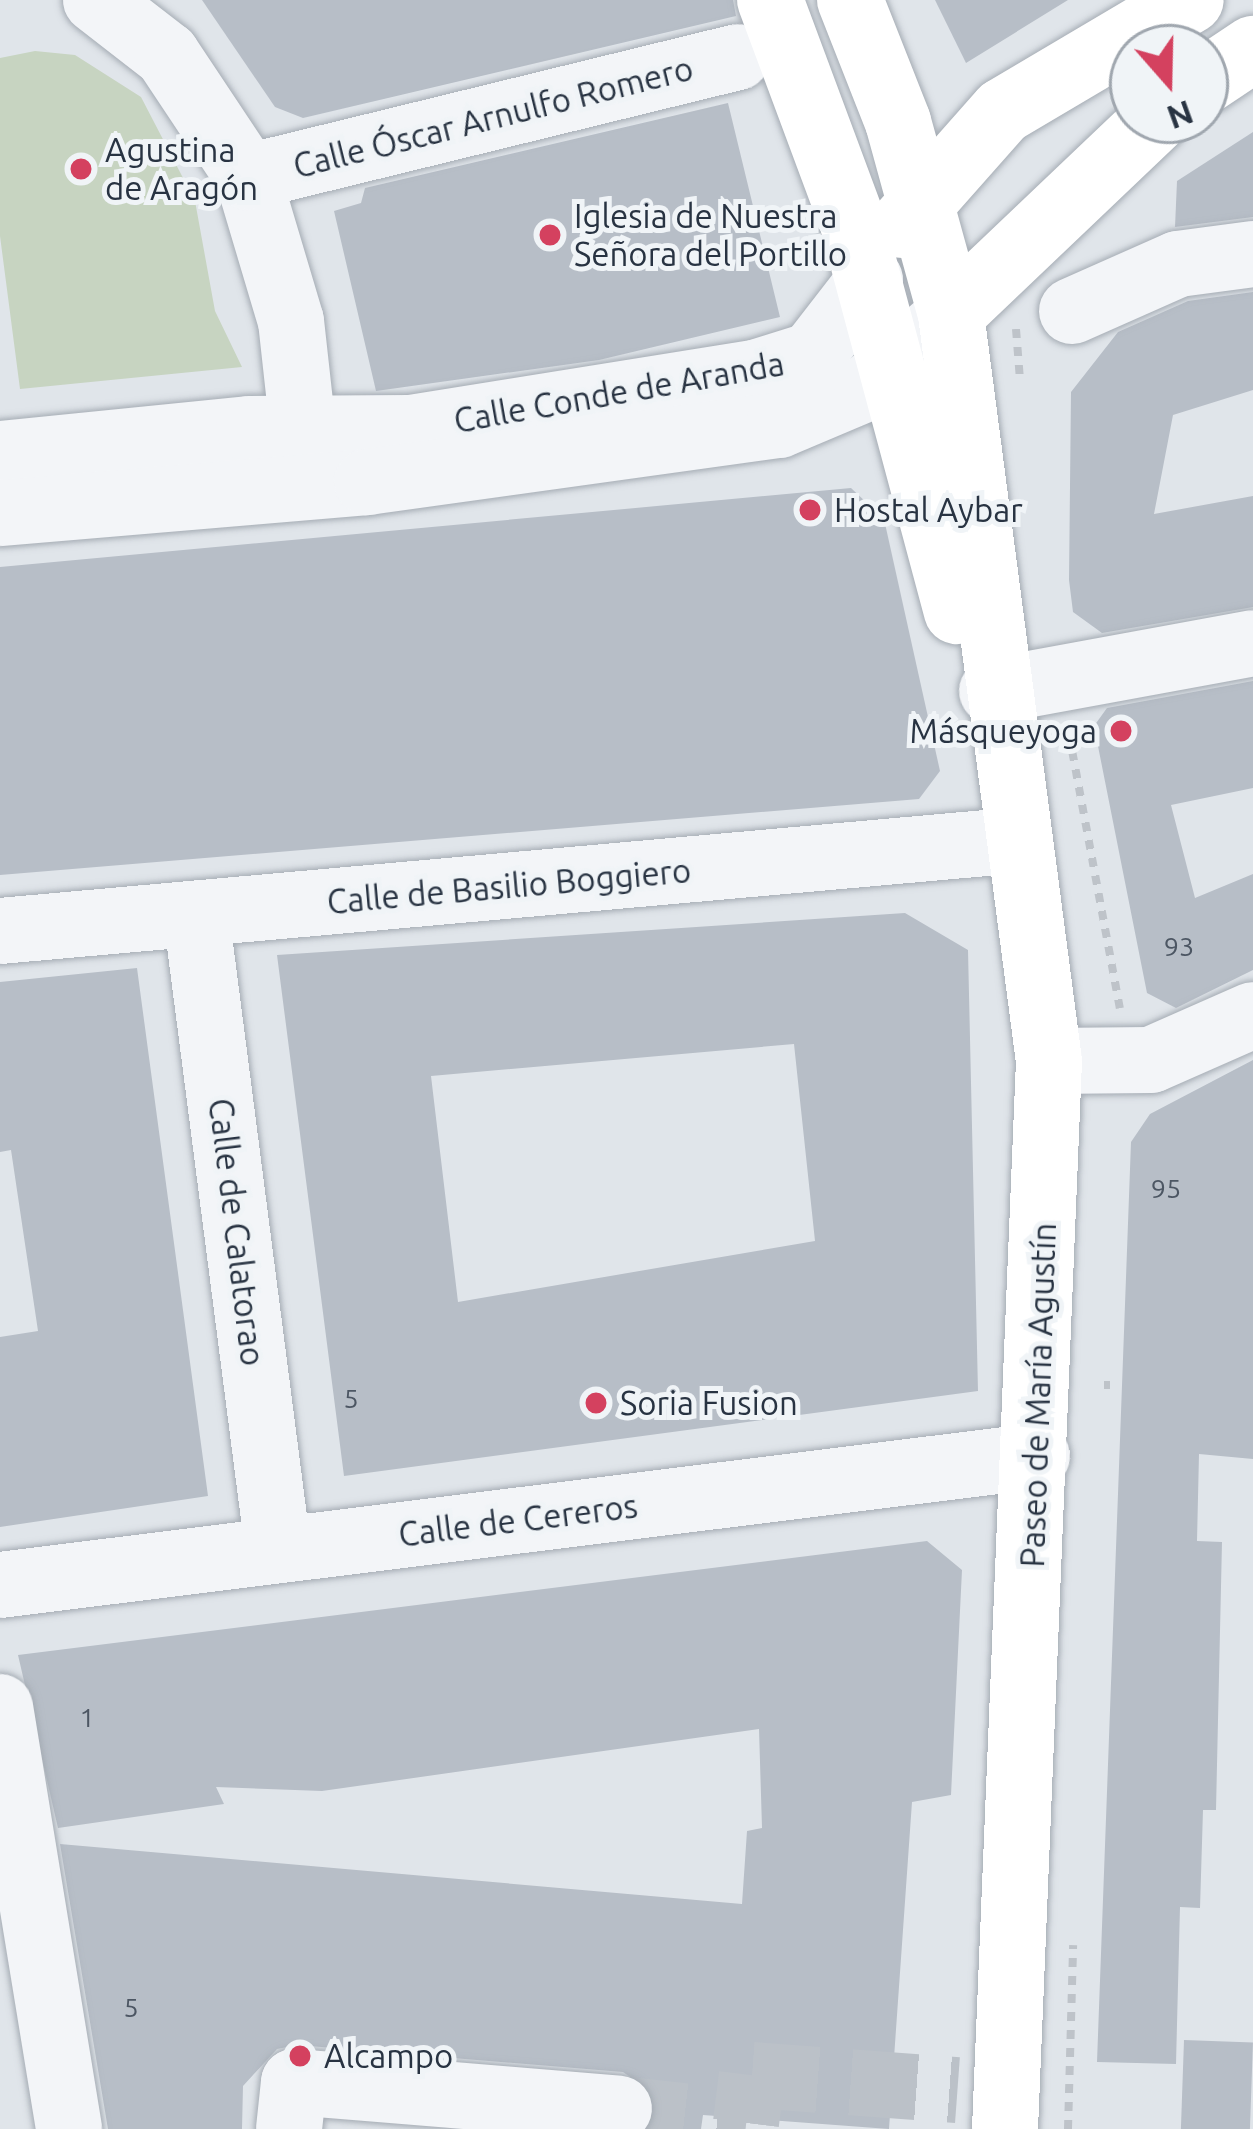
<!DOCTYPE html>
<html>
<head>
<meta charset="utf-8">
<style>
	body { margin:0 }
	#map { position:relative; width:1253px; height:2129px; overflow:hidden; background:#e0e5ea; font-family:Ubuntu,sans-serif }
	div>[style] { position:absolute }
	.green>* { inset:0; background:#c7d4c1 }
	.building>* { inset:0; background:#b7bec7; transform-origin:0 0 }
	.minor-tunnel>* { height:66px; margin-top:-33px; transform-origin:0; background:repeating-linear-gradient(90deg,#bbc1c8 0 66px,transparent 0 99px) }
	.path>* { height:8px; margin-top:-4px; transform-origin:0; background:repeating-linear-gradient(90deg,#bec3c9 0 9px,transparent 0 18px) }
	.roads { filter:drop-shadow(0 0 3px #a5acb4) drop-shadow(0 0 3px #a5acb4) }
	.minor>* { height:66px; margin:-33px; padding:0 33px; transform-origin:33px; border-radius:33px; background:#f3f5f8 }
	.major>* { height:66px; margin:-33px; padding:0 33px; transform-origin:33px; border-radius:33px; background:#fff }
	.dots>* { width:33px; height:33px; translate:-50% -50%; box-sizing:border-box; border:6px solid #f0f4f7; border-radius:50% }
	span { translate:-50% -50%; white-space:nowrap; text-align:center; line-height:1.15; -webkit-text-stroke:10px #f0f4f7; paint-order:stroke }
	.number-label { font-size:27px; color:#4c5663 }
	.number-label span { -webkit-text-stroke-width:0 }
	.street-label { font-size:33px; color:#283342 }
	.poi-label { font-size:33px; color:#283342 }
	.left { translate:0 -50%; text-align:left }
	.right { translate:-100% -50%; text-align:right }
	.north { position:absolute; left:1109px; top:24px; width:120px; height:120px; box-sizing:border-box; background:#f0f4f7; border:3px solid #a0a7af; border-radius:50%; rotate:160deg; font-size:33px; font-weight:700; line-height:48px; text-align:center; color:#283342 }
	.north::after { content:''; display:block; margin:auto; width:42px; height:54px; background:#d4415f; clip-path:polygon(50% 0,100% 100%,50% 72%,0 100%) }
</style>
</head>
<body>
<div id="map">
	<div class="green">
		<i style="clip-path:polygon(35px 51px,75px 55px,141px 97px,195px 201px,215px 311px,242px 367px,20px 389px,0 236px,0 58px)"></i>
	</div>
	<div class="building">
		<i style="clip-path:polygon(202px 0,733px 0,736px 16px,303px 118px,275px 107px)"></i>
		<i style="clip-path:polygon(935px 0,1068px 0,966px 63px)"></i>
		<i style="clip-path:polygon(728px 103px,780px 317px,599px 360px,376px 391px,334px 211px,361px 203px,365px 188px)"></i>
		<i style="clip-path:polygon(1253px 132px,1253px 217px,1175px 227px,1177px 181px)"></i>
		<i style="clip-path:polygon(1253px 292px,1253px 390px,1173px 415px,1154px 514px,1253px 496px,1253px 607px,1102px 633px,1073px 612px,1069px 580px,1071px 392px,1118px 332px,1188px 301px)"></i>
		<i style="clip-path:polygon(851px 488px,884px 519px,940px 771px,919px 799px,0 875px,0 567px)"></i>
		<i style="clip-path:polygon(1253px 681px,1253px 788px,1171px 805px,1195px 898px,1253px 874px,1253px 970px,1176px 1008px,1147px 993px,1094px 726px,1107px 708px)"></i>
		<i style="clip-path:polygon(evenodd,905px 913px,968px 950px,978px 1391px,344px 1476px,277px 955px,905px 913px,794px 1044px,815px 1241px,458px 1302px,431px 1076px,794px 1044px)"></i>
		<i style="clip-path:polygon(137px 968px,208px 1496px,0 1527px,0 1337px,38px 1331px,11px 1150px,0 1152px,0 982px)"></i>
		<i style="clip-path:polygon(1253px 1060px,1253px 1459px,1199px 1454px,1197px 1541px,1222px 1542px,1216px 1810px,1203px 1810px,1200px 1908px,1180px 1907px,1176px 2064px,1097px 2062px,1131px 1142px,1150px 1114px)"></i>
		<i style="clip-path:polygon(927px 1541px,962px 1570px,951px 1795px,912px 1802px,889px 2129px,703px 2115px,701px 2129px,650px 2129px,652px 2092px,623px 2072px,297px 2045px,277px 2049px,243px 2086px,242px 2129px,108px 2129px,60px 1844px,742px 1904px,747px 1831px,762px 1828px,759px 1729px,322px 1791px,216px 1787px,224px 1804px,58px 1828px,18px 1655px)"></i>
		<i style="left:1184px;top:2040px;width:69px;height:89px;rotate:2deg"></i>
	</div>
	<div class="minor-tunnel">
		<i style="left:619px;top:2109px;width:128px;rotate:6.3deg"></i>
		<i style="left:746px;top:2123px;width:48px;rotate:-82.9deg"></i>
		<i style="left:752px;top:2075px;width:206px;rotate:4.2deg"></i>
	</div>
	<div class="path">
		<i style="left:1016px;top:329px;width:51px;rotate:85.5deg"></i>
		<i style="left:1069px;top:734px;width:279px;rotate:79.5deg"></i>
		<i style="left:1104px;top:1385px;width:6px"></i>
		<i style="left:1068px;top:2129px;width:184px;rotate:-88.4deg"></i>
	</div>
	<div class="roads">
		<div class="minor">
			<i style="left:96px;top:0;width:90px;rotate:37.8deg"></i>
			<i style="left:167px;top:55px;width:146px;rotate:56.4deg"></i>
			<i style="left:248px;top:177px;width:150px;rotate:73.4deg"></i>
			<i style="left:291px;top:321px;width:110px;rotate:83.7deg"></i>
			<i style="left:248px;top:177px;width:504px;rotate:-13.76deg"></i>
			<i style="left:1072px;top:311px;width:116px;rotate:-23.9deg"></i>
			<i style="left:1178px;top:264px;width:76px;rotate:-7.6deg"></i>
			<i style="left:0;top:454px;width:250px;rotate:-5.7deg"></i>
			<i style="left:249px;top:429px;width:161px;rotate:-0.4deg"></i>
			<i style="left:410px;top:428px;width:352px;rotate:-9.1deg"></i>
			<i style="left:758px;top:372px;width:57px;rotate:-17.5deg"></i>
			<i style="left:812px;top:355px;width:95px;rotate:-52.3deg"></i>
			<i style="left:0;top:513px;width:368px;rotate:-4.8deg"></i>
			<i style="left:367px;top:482px;width:416px;rotate:-7.9deg"></i>
			<i style="left:779px;top:425px;width:95px;rotate:-22.8deg"></i>
			<i style="left:867px;top:388px;width:112px;rotate:-41.4deg"></i>
			<i style="left:992px;top:691px;width:265px;rotate:-10.4deg"></i>
			<i style="left:196px;top:914px;width:640px;rotate:82.64deg"></i>
			<i style="left:0;top:931px;width:1023px;rotate:-5.1deg"></i>
			<i style="left:1049px;top:1061px;width:102px;rotate:-0.6deg"></i>
			<i style="left:1151px;top:1060px;width:111px;rotate:-23.8deg"></i>
			<i style="left:0;top:1585px;width:1045px;rotate:-7.09deg"></i>
			<i style="left:0;top:1707px;width:428px;rotate:80.7deg"></i>
			<i style="left:289px;top:2129px;width:47px;rotate:-83.9deg"></i>
			<i style="left:294px;top:2082px;width:326px;rotate:4.7deg"></i>
		</div>
		<div class="major">
			<i style="left:770px;top:0;width:235px;rotate:69.6deg"></i>
			<i style="left:852px;top:220px;width:405px;rotate:75deg"></i>
			<i style="left:850px;top:0;width:131px;rotate:68.5deg"></i>
			<i style="left:898px;top:122px;width:199px;rotate:74.6deg"></i>
			<i style="left:951px;top:314px;width:753px;rotate:82.53deg"></i>
			<i style="left:1049px;top:1061px;width:1069px;rotate:92.36deg"></i>
			<i style="left:1205px;top:81px;width:58px;rotate:-33.7deg"></i>
			<i style="left:902px;top:225px;width:152px;rotate:-48.5deg"></i>
			<i style="left:1003px;top:111px;width:218px;rotate:-30.6deg"></i>
			<i style="left:951px;top:314px;width:282px;rotate:-43.6deg"></i>
		</div>
	</div>
	<div class="dots">
		<i style="left:81px;top:169px;background:#d4415f"></i>
		<i style="left:550px;top:235px;background:#d4415f"></i>
		<i style="left:810px;top:510px;background:#d4415f"></i>
		<i style="left:1121px;top:731px;background:#d4415f"></i>
		<i style="left:596px;top:1403px;background:#d4415f"></i>
		<i style="left:300px;top:2056px;background:#d4415f"></i>
	</div>
	<div class="number-label">
		<span style="left:1179px;top:947px">93</span>
		<span style="left:1166px;top:1189px">95</span>
		<span style="left:351px;top:1399px">5</span>
		<span style="left:87px;top:1718px">1</span>
		<span style="left:131px;top:2008px">5</span>
	</div>
	<div class="street-label">
		<span style="left:493px;top:117px;rotate:-14deg">Calle Óscar Arnulfo Romero</span>
		<span style="left:619px;top:392px;rotate:-10deg">Calle Conde de Aranda</span>
		<span style="left:509px;top:886px;rotate:-5deg">Calle de Basilio Boggiero</span>
		<span style="left:237px;top:1232px;rotate:83deg">Calle de Calatorao</span>
		<span style="left:1038px;top:1395px;rotate:-88deg">Paseo de María Agustín</span>
		<span style="left:518px;top:1520px;rotate:-7deg">Calle de Cereros</span>
	</div>
	<div class="poi-label">
		<span class="left" style="left:105px;top:169px">Agustina<br>de Aragón</span>
		<span class="left" style="left:574px;top:235px">Iglesia de Nuestra<br>Señora del Portillo</span>
		<span class="left" style="left:834px;top:510px">Hostal Aybar</span>
		<span class="right" style="left:1097px;top:731px">Másqueyoga</span>
		<span class="left" style="left:620px;top:1403px">Soria Fusion</span>
		<span class="left" style="left:324px;top:2056px">Alcampo</span>
	</div>
	<div class="north">N</div>
</div>
</body>
</html>
